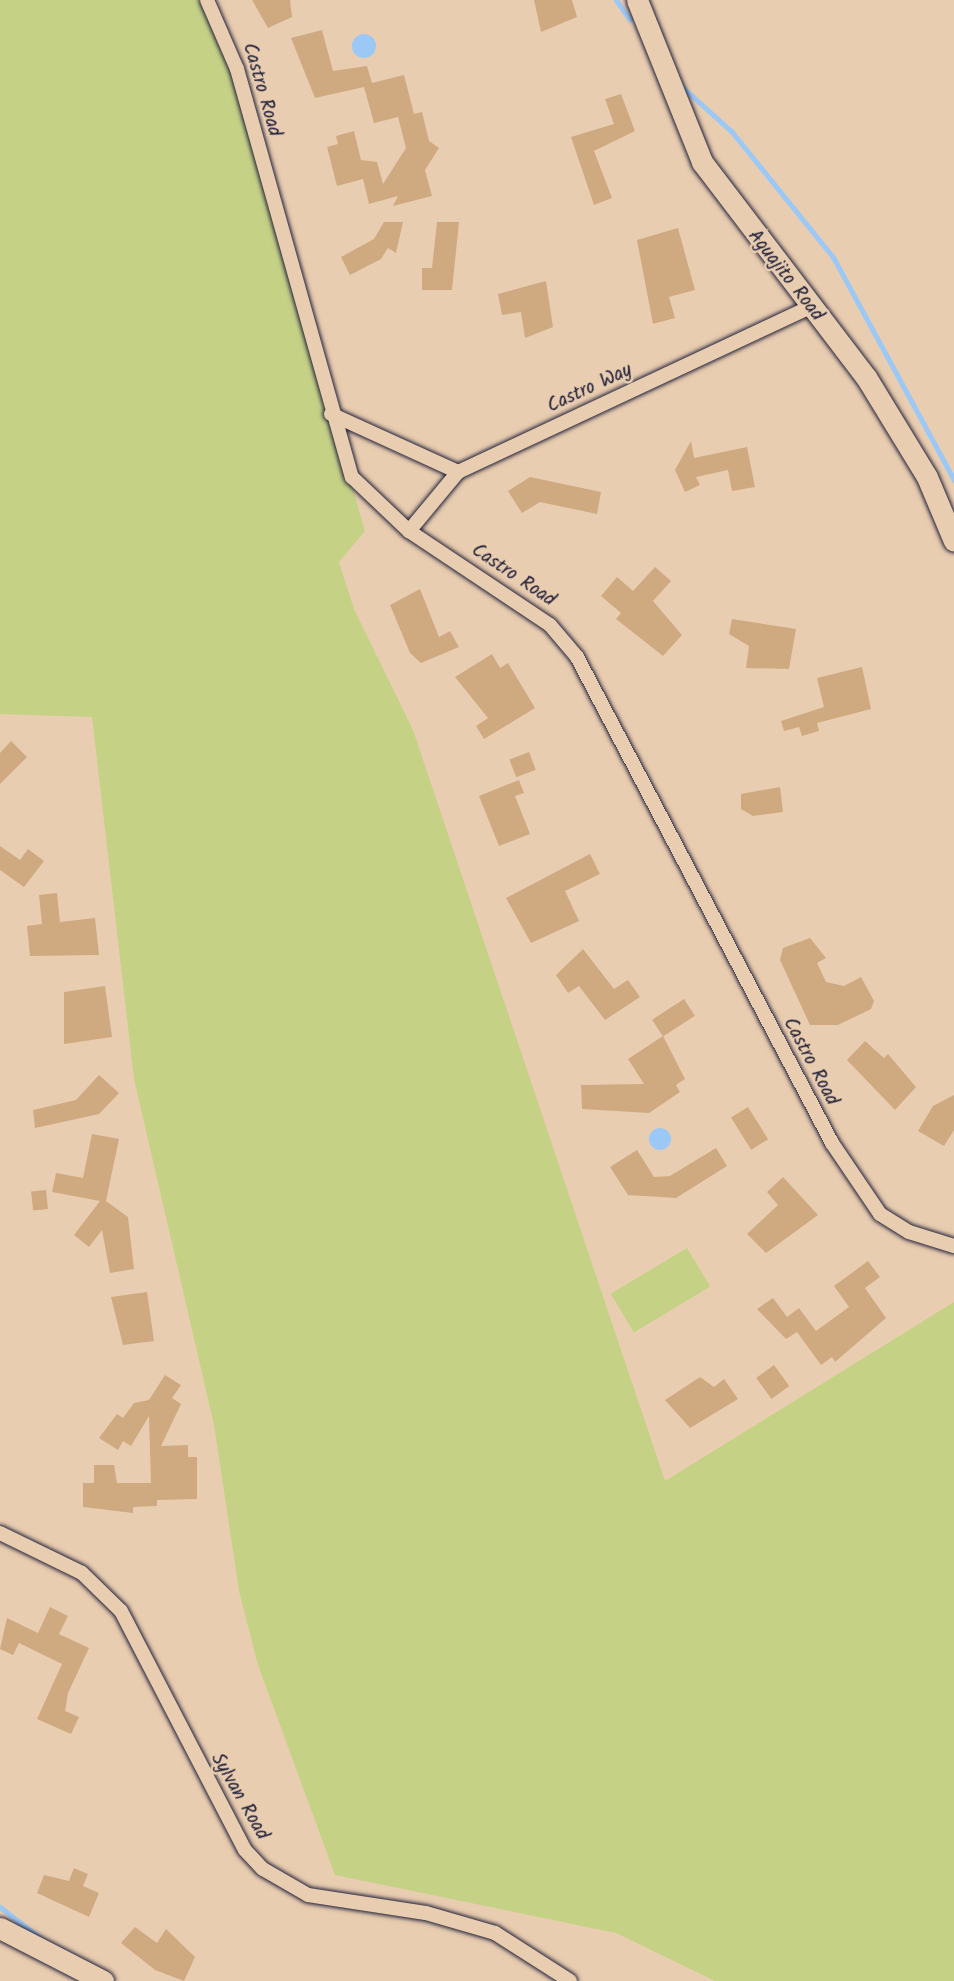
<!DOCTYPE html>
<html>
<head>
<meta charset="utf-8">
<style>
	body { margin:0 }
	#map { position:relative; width:954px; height:1981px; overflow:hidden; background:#e9cdb0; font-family:Kalam,sans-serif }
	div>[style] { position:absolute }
	.green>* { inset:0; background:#c5d286; transform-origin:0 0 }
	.water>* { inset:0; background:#9cc8f6 }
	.round { border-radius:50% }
	.stream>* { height:5px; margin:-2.5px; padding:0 2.5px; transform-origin:2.5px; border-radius:2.5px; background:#9cc8f6 }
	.building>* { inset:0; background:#cfaa81; transform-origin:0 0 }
	.roads { filter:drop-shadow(0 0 2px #22223b) drop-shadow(0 0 2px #22223b) }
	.street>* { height:14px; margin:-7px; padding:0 7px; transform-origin:7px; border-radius:7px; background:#e9cdb0 }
	.secondary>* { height:21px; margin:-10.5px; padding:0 10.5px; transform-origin:10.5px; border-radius:10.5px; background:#e9cdb0 }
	span { translate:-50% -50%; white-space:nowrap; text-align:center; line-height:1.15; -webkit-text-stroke:5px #e9cdb0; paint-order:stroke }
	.street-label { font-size:19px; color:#22223b }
</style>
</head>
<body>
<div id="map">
	<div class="green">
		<i style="clip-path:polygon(0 0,207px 0,217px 18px,365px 531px,339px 562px,354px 609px,413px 730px,665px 1481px,954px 1302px,954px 1981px,715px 1981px,616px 1933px,335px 1875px,258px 1665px,239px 1591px,214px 1425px,134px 1079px,92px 717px,0 714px)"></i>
		<i style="left:687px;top:1248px;width:45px;height:89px;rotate:59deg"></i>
	</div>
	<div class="water">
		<i class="round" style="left:352px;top:34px;width:24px;height:24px"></i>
		<i class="round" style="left:649px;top:1128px;width:22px;height:22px"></i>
	</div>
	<div class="stream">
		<i style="left:616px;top:0;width:24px;rotate:55deg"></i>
		<i style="left:680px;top:85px;width:70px;rotate:42.1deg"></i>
		<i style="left:732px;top:132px;width:161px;rotate:51.1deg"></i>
		<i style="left:833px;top:257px;width:254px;rotate:61.5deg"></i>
		<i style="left:0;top:1907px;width:49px;rotate:37.6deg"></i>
	</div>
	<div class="building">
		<i style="clip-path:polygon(252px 0,290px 0,292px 17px,268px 28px)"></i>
		<i style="clip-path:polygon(534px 0,572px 0,577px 17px,541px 32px)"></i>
		<i style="clip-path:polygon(322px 30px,333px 71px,367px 66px,372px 83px,404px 75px,414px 114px,422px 112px,429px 141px,439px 148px,425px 170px,432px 196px,393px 206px,398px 196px,369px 204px,363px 179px,337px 186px,327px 147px,338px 144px,336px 136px,354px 131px,361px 160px,377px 162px,383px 184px,406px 148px,398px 117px,374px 123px,364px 87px,315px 98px,291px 38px)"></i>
		<i style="clip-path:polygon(621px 94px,635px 131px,594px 151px,612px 198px,594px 205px,571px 137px,614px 124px,605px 99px)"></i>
		<i style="clip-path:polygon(384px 222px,403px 222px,396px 253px,388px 248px,381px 259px,350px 275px,341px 257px,374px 239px)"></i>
		<i style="clip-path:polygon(437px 222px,459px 222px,452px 290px,422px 290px,422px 268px,432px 268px)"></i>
		<i style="clip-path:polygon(678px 228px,695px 290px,669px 297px,675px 318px,653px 324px,637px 240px)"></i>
		<i style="clip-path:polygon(546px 281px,553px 327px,525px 338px,521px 312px,502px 315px,498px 294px)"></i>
		<i style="clip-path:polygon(691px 441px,694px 458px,747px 447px,755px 487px,732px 491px,728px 470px,696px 477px,700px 485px,685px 492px,675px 470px)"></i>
		<i style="clip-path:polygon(530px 477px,601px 492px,597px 514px,540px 502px,522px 513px,508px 491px)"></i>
		<i style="clip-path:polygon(655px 567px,671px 581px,653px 601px,682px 635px,663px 656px,616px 619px,621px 613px,601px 596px,617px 577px,633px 591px)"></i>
		<i style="clip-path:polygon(420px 589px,439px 637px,450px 631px,459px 647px,421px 663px,410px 653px,390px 605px)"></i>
		<i style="clip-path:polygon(732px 619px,796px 629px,789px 669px,746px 668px,749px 646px,729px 634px)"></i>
		<i style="clip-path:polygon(492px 654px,500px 668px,508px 663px,535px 708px,484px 739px,476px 726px,488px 718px,455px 677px)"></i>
		<i style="clip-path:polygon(862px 667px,871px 709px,817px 723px,819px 731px,802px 736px,799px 727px,784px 731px,781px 721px,824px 707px,817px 678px)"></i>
		<i style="clip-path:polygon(11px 741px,27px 757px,0 784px,0 753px)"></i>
		<i style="left:529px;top:752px;width:19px;height:21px;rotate:69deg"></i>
		<i style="clip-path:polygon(519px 780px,524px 793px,515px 796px,530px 834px,499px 846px,479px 796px)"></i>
		<i style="clip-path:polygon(780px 787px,783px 812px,753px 816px,741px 809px,741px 794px)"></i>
		<i style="clip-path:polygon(0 846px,20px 860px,28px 849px,44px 861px,24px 887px,0 870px)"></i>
		<i style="clip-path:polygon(590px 854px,600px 874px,565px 891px,579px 921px,531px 943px,506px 898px)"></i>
		<i style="clip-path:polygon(57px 893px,60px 922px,95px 918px,99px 955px,30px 956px,27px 926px,42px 924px,39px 895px)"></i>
		<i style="clip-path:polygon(810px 938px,826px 958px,817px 963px,826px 982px,844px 986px,861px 977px,874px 1001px,871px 1009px,838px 1025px,810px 1025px,780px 960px,783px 948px)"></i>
		<i style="clip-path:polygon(583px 949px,614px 989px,628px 980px,640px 997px,605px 1020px,579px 986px,568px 993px,556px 975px)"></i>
		<i style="clip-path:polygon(105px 986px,112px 1037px,64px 1044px,64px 992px)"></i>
		<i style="left:684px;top:999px;width:20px;height:38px;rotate:57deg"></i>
		<i style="clip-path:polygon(663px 1036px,685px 1079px,676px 1085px,680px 1092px,649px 1113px,582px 1109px,581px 1085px,644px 1084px,628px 1059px)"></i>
		<i style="clip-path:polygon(865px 1041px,884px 1058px,888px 1054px,916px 1087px,895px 1110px,847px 1060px)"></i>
		<i style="clip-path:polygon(99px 1075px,119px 1093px,99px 1114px,35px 1128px,33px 1110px,76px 1100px)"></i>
		<i style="clip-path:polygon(954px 1095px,954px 1130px,944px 1146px,918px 1131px,933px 1106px)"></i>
		<i style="left:748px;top:1107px;width:38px;height:20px;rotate:58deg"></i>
		<i style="clip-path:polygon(92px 1134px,119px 1139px,106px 1201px,128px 1217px,134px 1269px,110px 1273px,102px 1230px,89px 1247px,74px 1235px,100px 1201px,52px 1192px,56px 1173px,83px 1178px)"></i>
		<i style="clip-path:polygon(716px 1148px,727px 1166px,676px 1198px,628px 1195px,610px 1167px,637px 1150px,654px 1177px,670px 1176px)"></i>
		<i style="clip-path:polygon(783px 1177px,818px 1215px,766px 1253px,747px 1234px,778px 1205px,767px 1192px)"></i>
		<i style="left:46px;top:1190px;width:19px;height:15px;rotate:84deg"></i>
		<i style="clip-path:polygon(868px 1261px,880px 1277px,865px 1288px,886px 1318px,835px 1362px,832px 1357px,821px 1365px,797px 1332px,786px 1339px,757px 1309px,773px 1298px,787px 1317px,799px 1308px,816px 1331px,849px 1307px,834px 1286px)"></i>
		<i style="clip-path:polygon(147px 1292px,154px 1341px,123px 1345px,111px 1297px)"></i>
		<i style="left:774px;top:1365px;width:26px;height:22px;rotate:54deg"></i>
		<i style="clip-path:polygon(165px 1375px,181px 1385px,172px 1398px,181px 1404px,161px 1446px,188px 1445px,188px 1457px,197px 1457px,197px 1499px,157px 1500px,157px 1506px,133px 1507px,133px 1513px,83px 1507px,83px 1483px,94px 1483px,94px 1465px,114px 1465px,117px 1483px,151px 1483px,149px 1416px,131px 1446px,123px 1441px,118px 1450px,99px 1438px,117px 1414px,123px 1418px,134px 1403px,149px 1400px)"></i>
		<i style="clip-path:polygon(700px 1377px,714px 1387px,724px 1379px,738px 1399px,690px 1428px,665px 1400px)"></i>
		<i style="clip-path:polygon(50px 1607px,68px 1616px,59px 1634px,89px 1648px,68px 1693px,65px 1711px,79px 1717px,71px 1734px,37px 1719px,62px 1664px,19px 1643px,13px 1655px,0 1649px,7px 1618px,38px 1633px)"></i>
		<i style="clip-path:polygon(74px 1868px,88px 1874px,83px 1886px,99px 1893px,89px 1917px,37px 1893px,44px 1875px,69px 1881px)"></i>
		<i style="clip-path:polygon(135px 1927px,157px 1943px,166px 1929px,195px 1957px,184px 1981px,155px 1970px,121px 1943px)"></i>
	</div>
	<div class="roads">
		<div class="street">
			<i style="left:207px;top:0;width:75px;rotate:66.5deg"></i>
			<i style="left:237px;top:69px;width:424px;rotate:74.3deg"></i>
			<i style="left:352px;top:477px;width:79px;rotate:43.5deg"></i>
			<i style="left:409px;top:531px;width:169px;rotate:33.7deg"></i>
			<i style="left:550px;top:625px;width:42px;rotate:49.8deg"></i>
			<i style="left:577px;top:657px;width:549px;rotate:62.31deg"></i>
			<i style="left:832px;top:1143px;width:86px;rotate:55.9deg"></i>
			<i style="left:880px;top:1214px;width:34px;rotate:32deg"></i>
			<i style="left:909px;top:1232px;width:47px;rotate:17.3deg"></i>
			<i style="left:331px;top:414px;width:140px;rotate:24.5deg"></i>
			<i style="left:409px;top:531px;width:77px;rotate:-50.3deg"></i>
			<i style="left:458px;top:472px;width:387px;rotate:-25.1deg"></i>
			<i style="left:0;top:1533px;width:91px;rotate:26deg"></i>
			<i style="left:82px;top:1573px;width:54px;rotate:44.3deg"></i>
			<i style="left:121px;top:1611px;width:269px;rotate:62.6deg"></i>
			<i style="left:245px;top:1850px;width:26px;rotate:47deg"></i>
			<i style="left:263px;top:1869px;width:52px;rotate:30deg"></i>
			<i style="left:308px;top:1895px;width:119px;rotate:8.7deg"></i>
			<i style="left:426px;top:1913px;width:72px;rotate:16.2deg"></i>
			<i style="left:495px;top:1933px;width:89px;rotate:32.6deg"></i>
		</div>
		<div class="secondary">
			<i style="left:637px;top:0;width:175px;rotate:68.1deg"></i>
			<i style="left:702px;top:162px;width:270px;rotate:52.7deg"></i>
			<i style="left:866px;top:377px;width:117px;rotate:58.6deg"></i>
			<i style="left:927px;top:477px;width:69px;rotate:67.1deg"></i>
			<i style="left:0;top:1928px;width:116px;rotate:27.2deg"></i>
		</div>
	</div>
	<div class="street-label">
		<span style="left:261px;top:90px;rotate:74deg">Castro Road</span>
		<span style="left:785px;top:276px;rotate:52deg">Aguajito Road</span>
		<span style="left:590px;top:389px;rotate:-25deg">Castro Way</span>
		<span style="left:513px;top:576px;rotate:34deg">Castro Road</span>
		<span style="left:810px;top:1062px;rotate:62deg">Castro Road</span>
		<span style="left:239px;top:1797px;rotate:60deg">Sylvan Road</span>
	</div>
</div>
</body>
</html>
